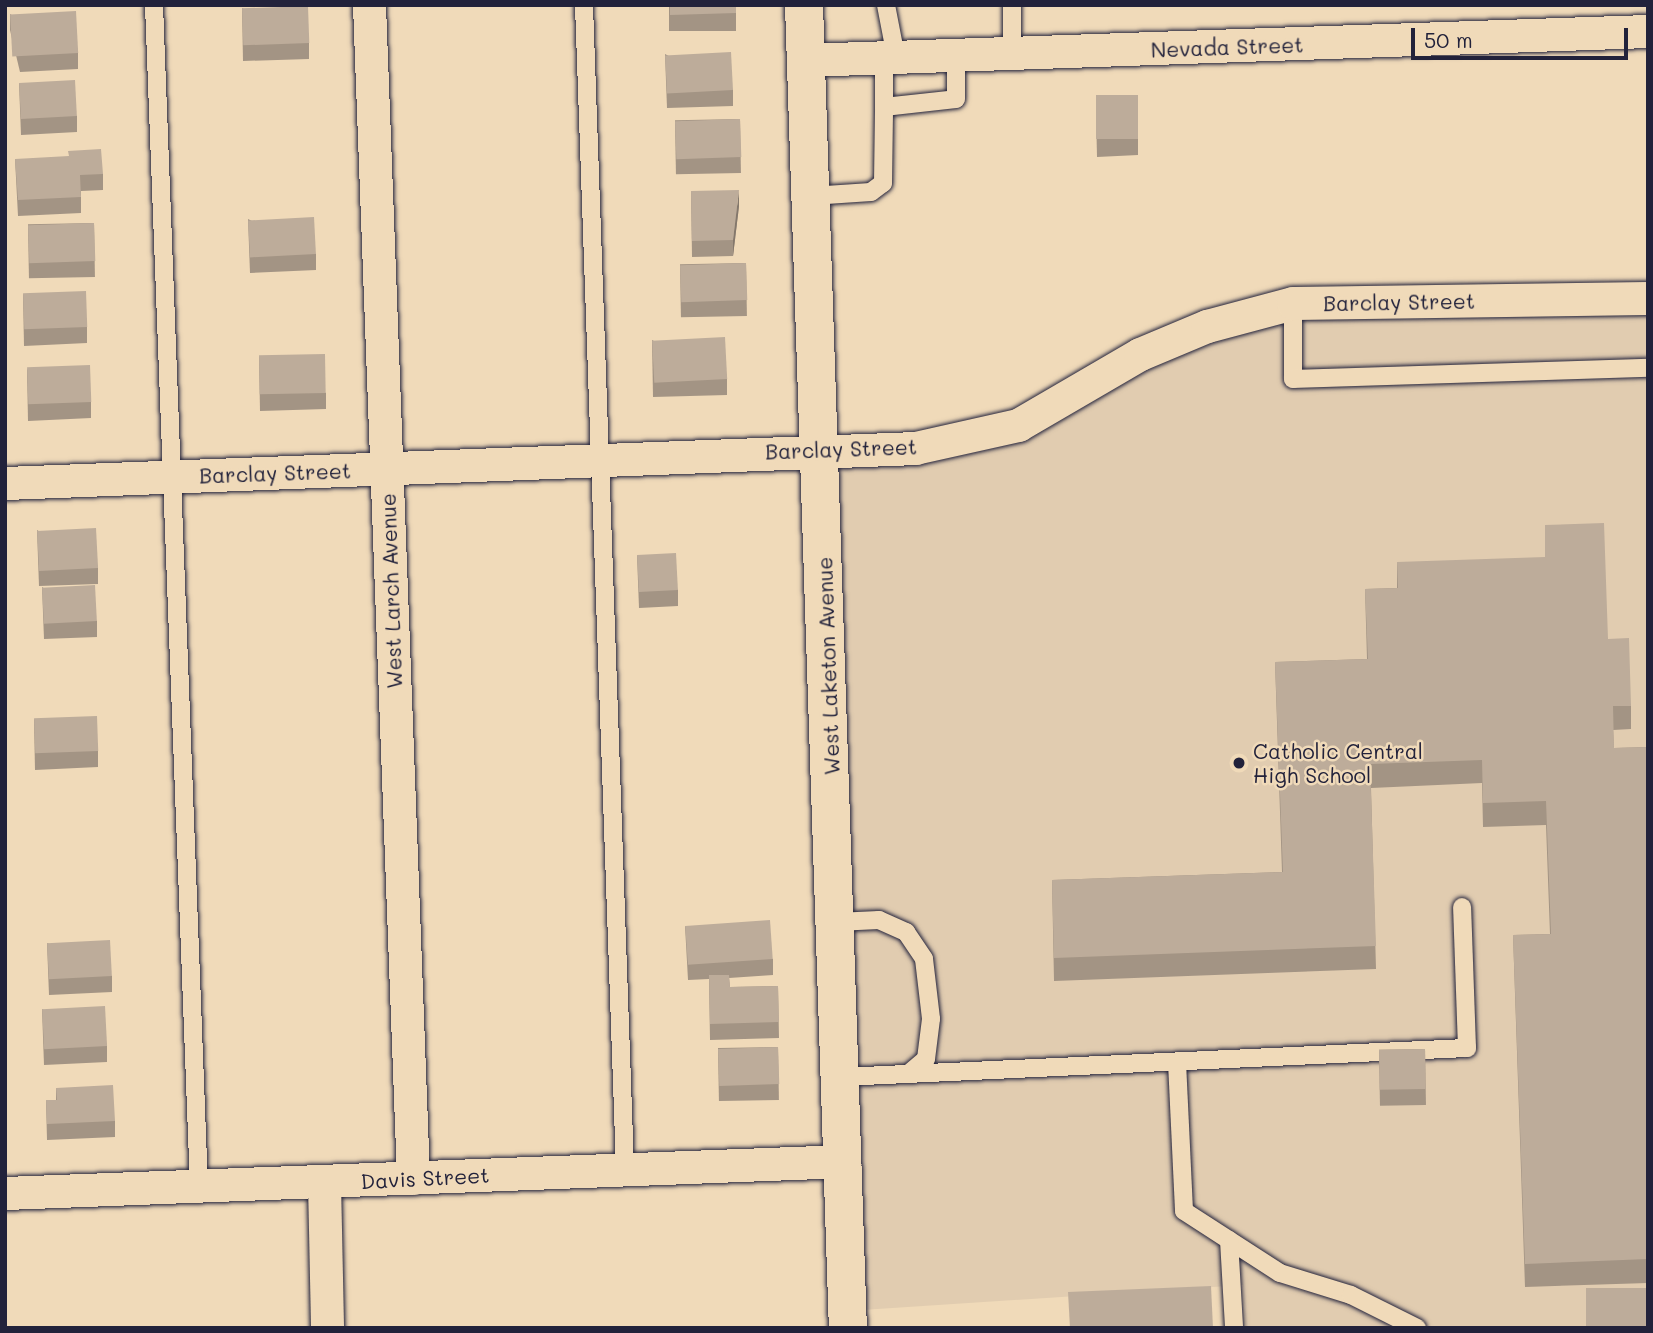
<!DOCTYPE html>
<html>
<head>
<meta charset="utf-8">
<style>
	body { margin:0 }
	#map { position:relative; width:1653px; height:1333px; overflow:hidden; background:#f0dab9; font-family:Mali,sans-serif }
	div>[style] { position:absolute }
	.built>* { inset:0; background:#e1ccb0 }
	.roads { filter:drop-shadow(0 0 2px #22223b) drop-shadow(0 0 2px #22223b) }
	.service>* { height:18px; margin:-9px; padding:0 9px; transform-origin:9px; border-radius:9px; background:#f0dab9 }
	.minor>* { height:33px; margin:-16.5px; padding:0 16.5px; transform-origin:16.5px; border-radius:16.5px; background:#f0dab9 }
	.secondary>* { height:38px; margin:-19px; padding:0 19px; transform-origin:19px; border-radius:19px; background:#f0dab9 }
	.wall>* { inset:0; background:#a39484; transform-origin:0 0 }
	.shaded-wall>* { inset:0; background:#84786c }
	.building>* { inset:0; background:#bdac9a; transform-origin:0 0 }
	.dots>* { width:19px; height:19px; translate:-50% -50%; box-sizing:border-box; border:4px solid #f0dab9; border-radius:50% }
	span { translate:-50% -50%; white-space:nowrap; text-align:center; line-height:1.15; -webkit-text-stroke:5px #f0dab9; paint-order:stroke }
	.street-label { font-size:21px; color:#22223b }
	.poi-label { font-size:21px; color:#22223b }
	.left { translate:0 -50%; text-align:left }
	.frame { position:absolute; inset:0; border:7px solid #22223b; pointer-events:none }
	.scale { position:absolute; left:1411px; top:28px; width:217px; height:32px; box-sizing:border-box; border:4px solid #22223b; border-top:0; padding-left:9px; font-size:21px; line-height:24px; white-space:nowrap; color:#22223b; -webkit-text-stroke:5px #f0dab9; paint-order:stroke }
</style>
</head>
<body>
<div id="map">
	<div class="built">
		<i style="clip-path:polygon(1648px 294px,1648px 1328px,1246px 1328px,1243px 1285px,847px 1311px,821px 450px,966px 439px,1207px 326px)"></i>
	</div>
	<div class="roads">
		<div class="service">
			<i style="left:154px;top:5px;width:1182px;rotate:87.82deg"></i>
			<i style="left:584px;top:5px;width:1166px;rotate:87.98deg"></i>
			<i style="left:886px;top:5px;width:53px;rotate:79.1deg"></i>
			<i style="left:1012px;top:55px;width:50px;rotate:-90deg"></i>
			<i style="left:884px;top:58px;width:49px;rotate:90deg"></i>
			<i style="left:884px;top:107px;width:72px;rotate:-6.3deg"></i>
			<i style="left:956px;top:99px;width:44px;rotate:-90deg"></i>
			<i style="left:811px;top:196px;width:60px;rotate:-3.8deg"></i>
			<i style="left:871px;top:192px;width:15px;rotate:-37deg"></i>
			<i style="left:883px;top:183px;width:76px;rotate:-89.2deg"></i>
			<i style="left:1293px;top:303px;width:76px;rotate:90deg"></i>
			<i style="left:1293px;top:379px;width:355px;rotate:-1.8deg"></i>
			<i style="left:836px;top:922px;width:43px;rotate:-2.7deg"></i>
			<i style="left:879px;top:920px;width:30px;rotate:24deg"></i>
			<i style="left:906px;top:932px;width:32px;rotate:56deg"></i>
			<i style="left:924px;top:959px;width:60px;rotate:83.3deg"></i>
			<i style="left:931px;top:1019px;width:40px;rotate:97.1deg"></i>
			<i style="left:926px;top:1059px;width:23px;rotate:140deg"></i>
			<i style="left:1177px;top:1062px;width:149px;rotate:87.3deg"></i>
			<i style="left:1184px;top:1211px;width:114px;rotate:32.9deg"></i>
			<i style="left:1280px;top:1273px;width:74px;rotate:17.2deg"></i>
			<i style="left:1351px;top:1295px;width:74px;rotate:26.6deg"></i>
			<i style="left:842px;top:1077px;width:626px;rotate:-2.66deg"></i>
			<i style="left:1467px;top:1048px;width:141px;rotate:-92deg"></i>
			<i style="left:1229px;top:1240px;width:88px;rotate:86.7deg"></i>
		</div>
		<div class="minor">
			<i style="left:369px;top:5px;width:1174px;rotate:87.85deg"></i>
			<i style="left:805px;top:60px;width:843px;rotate:-1.97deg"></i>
			<i style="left:5px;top:483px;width:911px;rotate:-2.2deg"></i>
			<i style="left:915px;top:448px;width:106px;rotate:-12.6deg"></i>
			<i style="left:1018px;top:425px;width:141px;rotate:-30.2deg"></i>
			<i style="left:1140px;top:354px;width:73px;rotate:-22.7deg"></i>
			<i style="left:1207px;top:326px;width:89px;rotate:-15deg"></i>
			<i style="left:1293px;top:303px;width:355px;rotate:-0.8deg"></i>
			<i style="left:324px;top:1182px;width:146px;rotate:88.8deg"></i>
			<i style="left:5px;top:1193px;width:840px;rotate:-2.18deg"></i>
		</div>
		<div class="secondary">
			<i style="left:804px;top:5px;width:1324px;rotate:88.1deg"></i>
		</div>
	</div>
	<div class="wall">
		<i style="left:669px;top:5px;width:67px;height:26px"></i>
		<i style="clip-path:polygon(242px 8px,309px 43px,309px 59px,243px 61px)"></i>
		<i style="clip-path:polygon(10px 14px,78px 53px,78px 69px,20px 72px,10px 30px)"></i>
		<i style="clip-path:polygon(665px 54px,733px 90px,733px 106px,667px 108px)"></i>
		<i style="clip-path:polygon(19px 83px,77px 116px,77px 132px,21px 135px)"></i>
		<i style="clip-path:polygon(1096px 112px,1138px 139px,1138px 155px,1097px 157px)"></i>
		<i style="left:740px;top:119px;width:54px;height:65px;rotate:89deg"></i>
		<i style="clip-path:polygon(15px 159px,103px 174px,103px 190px,81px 191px,81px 213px,18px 216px)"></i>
		<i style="clip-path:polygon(691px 191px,739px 206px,733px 256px,692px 257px)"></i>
		<i style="clip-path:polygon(248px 219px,316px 254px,316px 270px,250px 273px)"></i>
		<i style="left:94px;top:223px;width:54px;height:66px;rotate:89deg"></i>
		<i style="left:746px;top:263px;width:53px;height:66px;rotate:89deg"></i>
		<i style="clip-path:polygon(23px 294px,87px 327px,87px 343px,24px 346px)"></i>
		<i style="clip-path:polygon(652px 340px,727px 379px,727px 395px,653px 397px)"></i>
		<i style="clip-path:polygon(259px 357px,326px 393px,326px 409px,260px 411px)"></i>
		<i style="clip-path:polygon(27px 369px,91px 402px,91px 418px,28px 421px)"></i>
		<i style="clip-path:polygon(37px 530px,98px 568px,98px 584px,39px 586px)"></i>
		<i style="clip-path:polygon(637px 555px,678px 590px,678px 606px,639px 608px)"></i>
		<i style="clip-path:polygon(1397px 562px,1608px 639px,1631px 706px,1631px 729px,1613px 730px,1614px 748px,1648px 747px,1648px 1283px,1525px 1287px,1513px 935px,1550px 934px,1546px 825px,1483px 827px,1482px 783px,1371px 788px,1376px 969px,1054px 981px,1052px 880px,1282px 872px,1275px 662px,1367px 659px,1365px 589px,1397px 588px)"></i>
		<i style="clip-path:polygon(42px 587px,97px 621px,97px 637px,44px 639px)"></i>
		<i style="clip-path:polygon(34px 719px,98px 751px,98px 767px,35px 770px)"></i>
		<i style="clip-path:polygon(685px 926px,773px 959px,773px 975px,729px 978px,730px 987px,778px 986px,779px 1038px,710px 1040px,709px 979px,688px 980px)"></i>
		<i style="clip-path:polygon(47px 943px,112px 976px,112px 992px,49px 995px)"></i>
		<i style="clip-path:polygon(42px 1009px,107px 1046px,107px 1062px,44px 1065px)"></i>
		<i style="left:778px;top:1047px;width:53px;height:60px;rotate:89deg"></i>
		<i style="left:1425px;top:1049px;width:56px;height:46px;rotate:89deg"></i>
		<i style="clip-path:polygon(56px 1088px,115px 1121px,115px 1137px,47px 1140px,46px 1100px,56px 1100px)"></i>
	</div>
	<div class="shaded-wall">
		<i style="clip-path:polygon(739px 190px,739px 206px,733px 256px,733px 240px)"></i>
	</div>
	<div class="building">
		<i style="clip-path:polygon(670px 5px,736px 5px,736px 13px,670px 15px)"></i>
		<i style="left:308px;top:6px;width:37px;height:66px;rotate:88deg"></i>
		<i style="left:76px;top:11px;width:42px;height:66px;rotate:87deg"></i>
		<i style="left:731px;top:52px;width:38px;height:66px;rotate:87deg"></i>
		<i style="left:75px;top:80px;width:36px;height:56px;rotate:87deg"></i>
		<i style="left:1138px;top:95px;width:44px;height:42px;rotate:90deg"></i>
		<i style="left:740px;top:119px;width:38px;height:65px;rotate:88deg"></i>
		<i style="clip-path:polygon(101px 149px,103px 174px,80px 175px,81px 197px,18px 200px,15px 159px,69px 156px,68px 151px)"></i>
		<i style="clip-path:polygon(739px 190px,733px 240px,692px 241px,691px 191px)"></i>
		<i style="left:314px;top:217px;width:37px;height:66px;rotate:87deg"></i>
		<i style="left:94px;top:223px;width:38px;height:66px;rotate:88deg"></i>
		<i style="left:746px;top:263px;width:37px;height:66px;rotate:88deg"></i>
		<i style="left:86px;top:291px;width:36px;height:63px;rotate:88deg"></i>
		<i style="left:725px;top:337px;width:42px;height:73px;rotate:87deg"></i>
		<i style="left:325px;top:354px;width:39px;height:66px;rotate:89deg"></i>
		<i style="left:90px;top:365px;width:37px;height:63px;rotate:88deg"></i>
		<i style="clip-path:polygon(1604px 523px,1608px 639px,1629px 638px,1631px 706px,1613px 706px,1614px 748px,1648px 747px,1648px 1259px,1525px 1264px,1513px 935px,1551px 934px,1546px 801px,1483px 803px,1482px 760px,1370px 764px,1376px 946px,1054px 958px,1052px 880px,1283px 872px,1275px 662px,1368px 659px,1365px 589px,1398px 588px,1397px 562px,1545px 557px,1545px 525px)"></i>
		<i style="left:96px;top:528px;width:40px;height:59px;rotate:87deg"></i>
		<i style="left:676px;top:553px;width:37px;height:39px;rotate:87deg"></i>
		<i style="left:95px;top:585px;width:36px;height:53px;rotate:87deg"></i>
		<i style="left:97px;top:716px;width:35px;height:63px;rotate:88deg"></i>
		<i style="left:770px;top:920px;width:39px;height:85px;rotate:86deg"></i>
		<i style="left:110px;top:940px;width:36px;height:63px;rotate:87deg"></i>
		<i style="clip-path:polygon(709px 975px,729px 975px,730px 987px,778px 986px,779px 1022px,710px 1024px)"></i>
		<i style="left:105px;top:1006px;width:40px;height:63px;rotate:87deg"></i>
		<i style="left:778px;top:1047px;width:37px;height:60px;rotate:88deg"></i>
		<i style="left:1425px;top:1049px;width:40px;height:46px;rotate:89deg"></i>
		<i style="clip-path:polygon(113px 1085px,115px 1121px,47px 1124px,46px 1100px,57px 1100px,56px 1088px)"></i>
		<i style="clip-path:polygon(1211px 1286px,1213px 1328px,1070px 1328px,1068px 1292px)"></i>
		<i style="left:1648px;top:1288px;width:40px;height:62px;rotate:90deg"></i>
	</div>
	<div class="dots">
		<i style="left:1239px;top:763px;background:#22223b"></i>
	</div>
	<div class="street-label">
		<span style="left:1227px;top:47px;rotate:-2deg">Nevada Street</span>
		<span style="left:1399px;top:302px;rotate:-1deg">Barclay Street</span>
		<span style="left:841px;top:449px;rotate:-2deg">Barclay Street</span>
		<span style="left:275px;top:473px;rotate:-2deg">Barclay Street</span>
		<span style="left:391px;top:591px;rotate:-92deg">West Larch Avenue</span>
		<span style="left:828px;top:666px;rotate:-92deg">West Laketon Avenue</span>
		<span style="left:425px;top:1178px;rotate:-3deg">Davis Street</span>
	</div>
	<div class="poi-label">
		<span class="left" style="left:1253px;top:763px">Catholic Central<br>High School</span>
	</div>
	<div class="frame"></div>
	<div class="scale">50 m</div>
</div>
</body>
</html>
